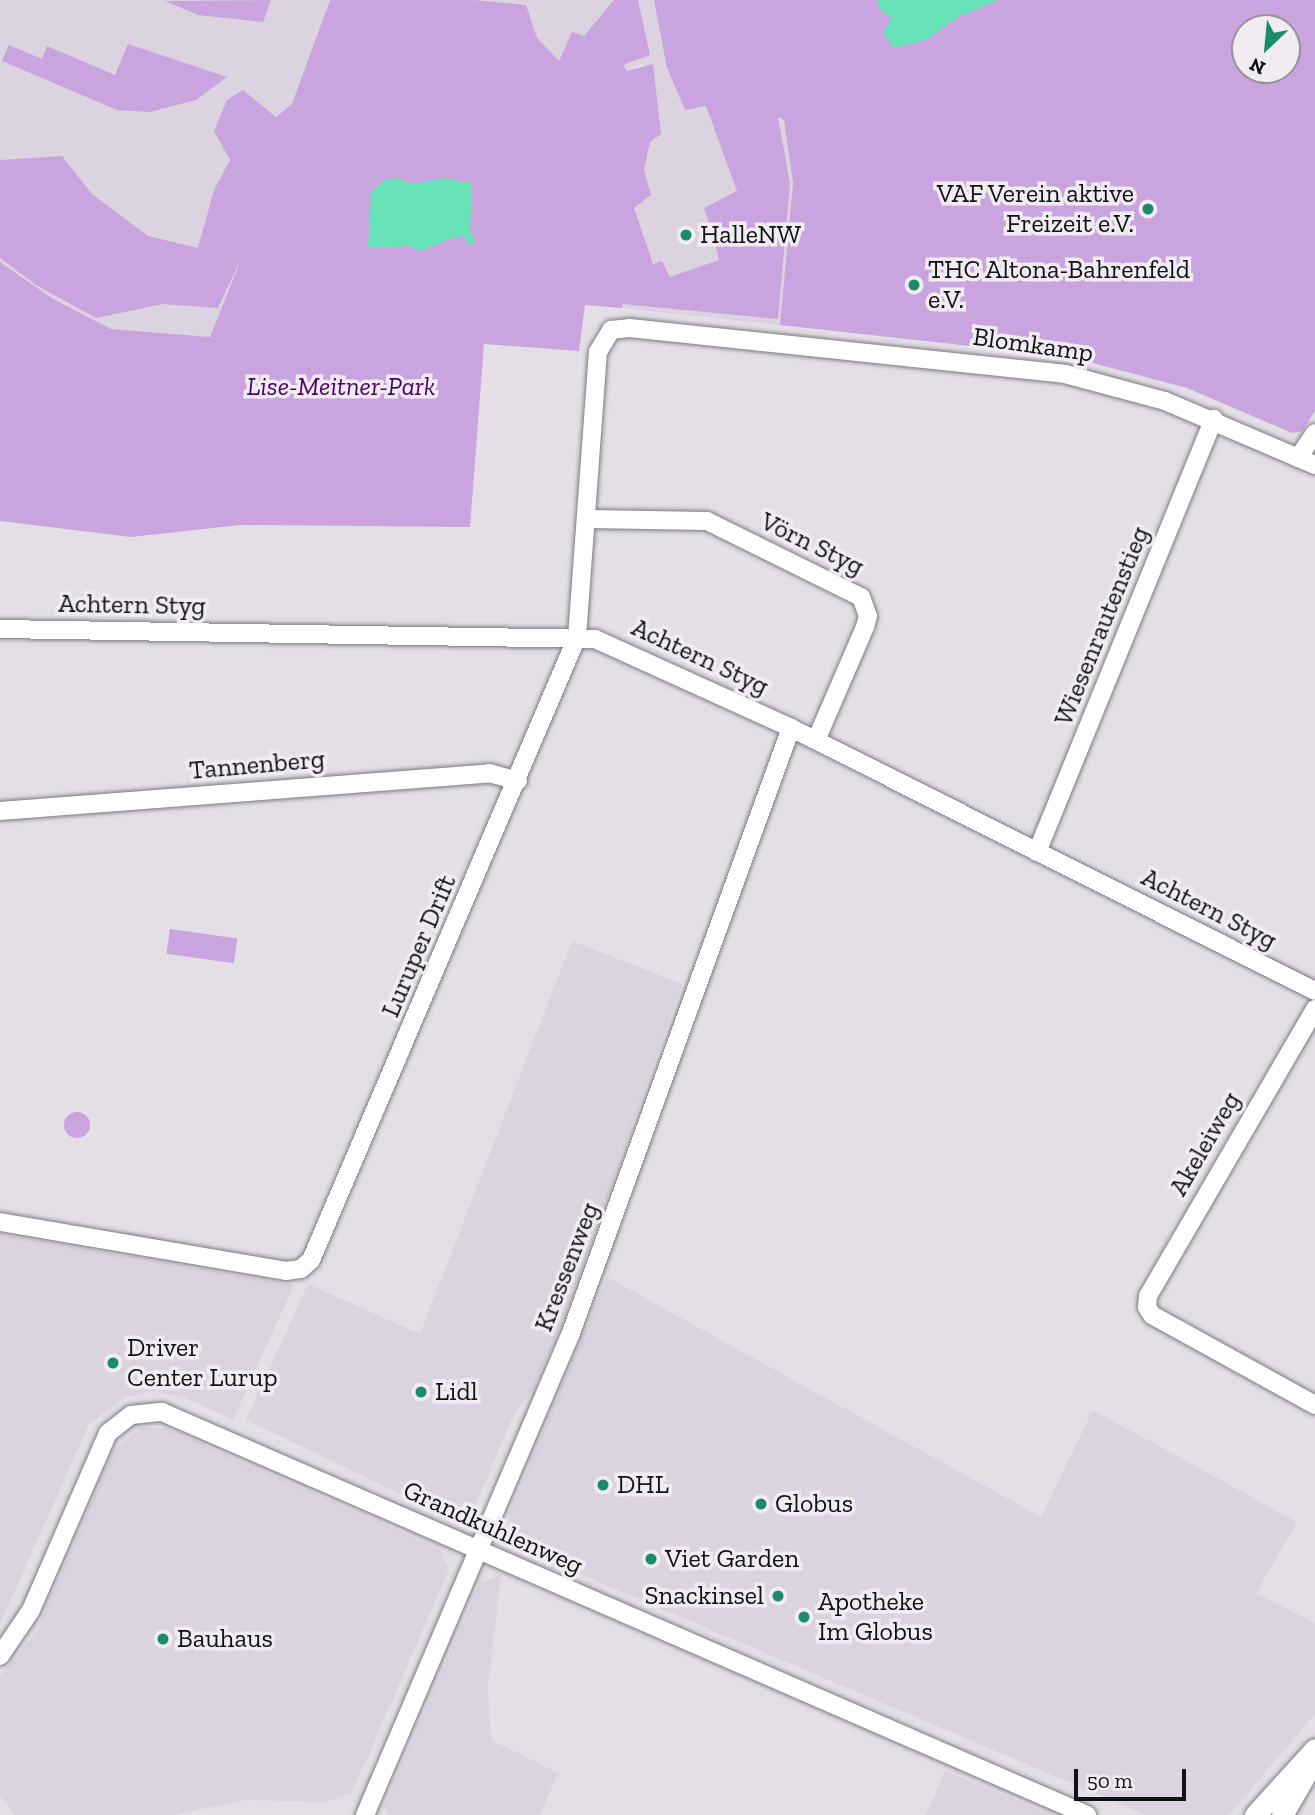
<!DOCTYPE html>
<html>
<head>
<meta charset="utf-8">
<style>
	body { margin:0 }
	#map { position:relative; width:1315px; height:1815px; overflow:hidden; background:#e3dfe5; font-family:"Zilla Slab",serif }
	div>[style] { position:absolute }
	.built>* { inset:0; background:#dbd3df }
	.green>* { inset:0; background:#caa4de; transform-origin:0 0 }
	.round { border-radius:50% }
	.water>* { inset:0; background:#68e2b7 }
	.roads { filter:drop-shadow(0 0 2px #7e7b80) drop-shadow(0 0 2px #7e7b80) }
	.minor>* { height:18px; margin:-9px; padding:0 9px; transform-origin:9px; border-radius:9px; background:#fff }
	.tertiary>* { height:21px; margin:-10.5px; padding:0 10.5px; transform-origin:10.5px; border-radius:10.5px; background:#fff }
	.dots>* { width:19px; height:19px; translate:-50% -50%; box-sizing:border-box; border:4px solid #f0ecf2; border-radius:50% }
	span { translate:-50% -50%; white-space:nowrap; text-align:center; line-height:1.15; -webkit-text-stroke:7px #f0ecf2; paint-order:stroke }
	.poi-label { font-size:26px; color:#111012 }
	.right { translate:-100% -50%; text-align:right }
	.left { translate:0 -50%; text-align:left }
	.street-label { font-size:26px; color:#111012 }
	.park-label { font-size:26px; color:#4d0068; font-style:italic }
	.north { position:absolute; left:1231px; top:14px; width:70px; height:70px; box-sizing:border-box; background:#f0ecf2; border:2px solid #979498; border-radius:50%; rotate:206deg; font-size:19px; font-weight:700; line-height:28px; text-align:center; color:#111012 }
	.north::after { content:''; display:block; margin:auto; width:24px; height:32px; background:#1c8b6a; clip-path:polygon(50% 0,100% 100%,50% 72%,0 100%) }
	.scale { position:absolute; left:1074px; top:1769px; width:112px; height:32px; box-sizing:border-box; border:4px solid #111012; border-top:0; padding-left:9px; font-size:21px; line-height:24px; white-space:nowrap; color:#111012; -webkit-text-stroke:5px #f0ecf2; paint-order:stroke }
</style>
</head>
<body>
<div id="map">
	<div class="built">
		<i style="clip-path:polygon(0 0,664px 0,707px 84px,784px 119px,793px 183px,780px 325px,622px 308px,643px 64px,627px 71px,623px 63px,559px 63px,246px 247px,210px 337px,111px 329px,53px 299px,0 262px)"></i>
		<i style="clip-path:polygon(572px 941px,682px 984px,564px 1320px,534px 1388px,514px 1414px,470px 1518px,460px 1522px,246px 1420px,308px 1284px,420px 1334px)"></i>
		<i style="clip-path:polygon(0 1234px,294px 1285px,233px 1420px,186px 1398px,155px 1391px,125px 1397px,89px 1424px,0 1624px)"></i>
		<i style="clip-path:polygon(607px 1277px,1041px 1517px,1093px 1410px,1297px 1522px,1256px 1593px,1315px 1623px,1315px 1714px,1229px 1815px,1146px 1815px,524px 1550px,510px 1536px,509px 1514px)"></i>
		<i style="clip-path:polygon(141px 1427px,166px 1428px,440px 1549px,449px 1569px,352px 1793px,324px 1802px,246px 1800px,173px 1815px,14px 1815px,0 1796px,0 1676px,37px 1631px,114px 1450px)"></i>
		<i style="clip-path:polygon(501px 1574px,488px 1687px,491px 1740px,558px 1773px,540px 1815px,388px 1815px,384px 1806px,480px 1583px)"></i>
		<i style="clip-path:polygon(945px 1771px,1052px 1815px,926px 1815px)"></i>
	</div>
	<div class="green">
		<i style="clip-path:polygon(271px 0,263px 22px,198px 15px,165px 1px)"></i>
		<i style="clip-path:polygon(evenodd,330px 0,474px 0,526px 5px,537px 38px,559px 61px,572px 32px,584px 36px,614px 0,638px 0,650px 55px,623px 65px,627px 71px,653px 64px,661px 134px,650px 142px,644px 170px,651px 195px,634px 208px,653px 264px,662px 261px,670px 277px,719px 260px,715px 244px,722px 240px,717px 223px,709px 224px,704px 208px,737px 191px,706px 106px,685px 110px,667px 68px,654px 0,1315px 0,1315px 411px,1302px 431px,1292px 433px,1187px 388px,1070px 357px,780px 325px,793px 183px,784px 120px,778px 117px,790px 184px,778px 319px,623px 304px,622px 308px,585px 305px,579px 351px,484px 344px,470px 527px,240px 525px,131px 537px,0 521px,0 262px,53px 299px,111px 329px,210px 337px,242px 257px,218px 308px,163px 304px,96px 318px,36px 285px,0 258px,0 160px,62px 156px,92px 194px,148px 236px,198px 248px,214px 190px,230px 160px,214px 131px,227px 100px,243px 90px,276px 117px,292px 104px,330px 0,1245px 28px,1287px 28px,1287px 70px,1245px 70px,1245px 28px,330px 0,398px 179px,413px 184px,420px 184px,388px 197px,398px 179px)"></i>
		<i style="clip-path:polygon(128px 44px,227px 77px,196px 100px,150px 112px,117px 110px,2px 61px,9px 45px,42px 59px,47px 46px,115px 75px)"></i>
		<i style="left:170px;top:929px;width:68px;height:25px;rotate:8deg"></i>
		<i class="round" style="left:64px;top:1112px;width:26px;height:26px"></i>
	</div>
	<div class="water">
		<i style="clip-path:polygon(877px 0,998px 0,958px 17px,926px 40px,894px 48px,883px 33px,892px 18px,879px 9px)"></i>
		<i style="clip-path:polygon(396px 178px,413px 184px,443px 178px,472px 183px,470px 231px,475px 240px,470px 245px,463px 236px,452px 238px,420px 251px,410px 246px,368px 248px,371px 193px,384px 180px)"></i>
	</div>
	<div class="roads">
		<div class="minor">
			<i style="left:1298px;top:458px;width:30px;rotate:-56deg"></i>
			<i style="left:588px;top:519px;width:119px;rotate:1deg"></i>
			<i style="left:707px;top:521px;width:172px;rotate:26.3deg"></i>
			<i style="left:861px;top:597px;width:20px;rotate:70deg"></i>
			<i style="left:868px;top:616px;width:11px;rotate:105deg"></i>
			<i style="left:865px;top:627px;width:123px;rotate:113.4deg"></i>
			<i style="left:0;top:629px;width:595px;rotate:0.96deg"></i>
			<i style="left:595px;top:639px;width:215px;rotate:24.4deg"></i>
			<i style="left:791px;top:728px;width:586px;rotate:26.65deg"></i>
			<i style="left:0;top:811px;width:490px;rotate:-4.4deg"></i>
			<i style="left:489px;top:773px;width:30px;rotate:15deg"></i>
			<i style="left:1037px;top:852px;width:468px;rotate:-67.8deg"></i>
			<i style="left:1315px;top:1009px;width:332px;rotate:120.2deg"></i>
			<i style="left:1148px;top:1296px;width:11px;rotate:95deg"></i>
			<i style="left:1147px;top:1307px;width:9px;rotate:58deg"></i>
			<i style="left:1152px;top:1315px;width:186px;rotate:28.9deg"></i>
			<i style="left:0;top:1222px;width:290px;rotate:9.7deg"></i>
			<i style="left:286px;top:1271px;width:15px;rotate:-8deg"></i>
			<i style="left:301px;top:1269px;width:13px;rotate:-42deg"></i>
			<i style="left:311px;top:1260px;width:677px;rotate:-66.88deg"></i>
			<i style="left:577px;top:637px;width:286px;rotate:-85.8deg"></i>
			<i style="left:598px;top:352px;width:26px;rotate:-59deg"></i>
			<i style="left:611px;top:330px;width:18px;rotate:-6deg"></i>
			<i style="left:629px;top:328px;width:438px;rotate:6deg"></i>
			<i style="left:1065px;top:374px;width:104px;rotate:15.1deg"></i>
			<i style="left:1165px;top:401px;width:163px;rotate:23.1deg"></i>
			<i style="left:0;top:1656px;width:55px;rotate:-56deg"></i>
			<i style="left:31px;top:1610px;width:193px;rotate:-66.5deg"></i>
			<i style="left:108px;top:1433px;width:29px;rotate:-38deg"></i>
			<i style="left:131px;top:1415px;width:31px;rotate:-6deg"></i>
			<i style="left:162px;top:1412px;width:1009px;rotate:23.54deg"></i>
			<i style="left:365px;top:1815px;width:524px;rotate:-66.86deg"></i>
			<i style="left:571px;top:1333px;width:644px;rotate:-70.02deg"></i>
		</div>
		<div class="tertiary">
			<i style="left:1255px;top:1815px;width:89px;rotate:-47.7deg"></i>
			<i style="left:1282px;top:1815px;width:58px;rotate:-59.9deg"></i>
		</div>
	</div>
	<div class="dots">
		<i style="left:1148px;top:209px;background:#1c8b6a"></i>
		<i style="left:686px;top:235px;background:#1c8b6a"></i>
		<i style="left:914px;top:285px;background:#1c8b6a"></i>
		<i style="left:113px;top:1363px;background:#1c8b6a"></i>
		<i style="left:421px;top:1392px;background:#1c8b6a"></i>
		<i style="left:603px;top:1485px;background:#1c8b6a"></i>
		<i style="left:761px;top:1504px;background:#1c8b6a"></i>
		<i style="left:651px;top:1559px;background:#1c8b6a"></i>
		<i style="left:778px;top:1596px;background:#1c8b6a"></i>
		<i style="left:804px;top:1617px;background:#1c8b6a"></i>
		<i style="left:163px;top:1639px;background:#1c8b6a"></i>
	</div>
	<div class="poi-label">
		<span class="right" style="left:1134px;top:209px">VAF Verein aktive<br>Freizeit e.V.</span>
		<span class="left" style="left:700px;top:235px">HalleNW</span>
		<span class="left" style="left:928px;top:285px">THC Altona-Bahrenfeld<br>e.V.</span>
		<span class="left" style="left:127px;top:1363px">Driver<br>Center Lurup</span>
		<span class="left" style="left:435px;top:1392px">Lidl</span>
		<span class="left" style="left:617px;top:1485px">DHL</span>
		<span class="left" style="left:775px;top:1504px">Globus</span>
		<span class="left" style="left:665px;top:1559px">Viet Garden</span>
		<span class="right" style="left:764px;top:1596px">Snackinsel</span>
		<span class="left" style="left:818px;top:1617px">Apotheke<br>Im Globus</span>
		<span class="left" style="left:177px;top:1639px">Bauhaus</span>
	</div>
	<div class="street-label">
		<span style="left:1033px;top:345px;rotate:8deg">Blomkamp</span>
		<span style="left:812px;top:544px;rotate:26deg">Vörn Styg</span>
		<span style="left:132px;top:605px;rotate:1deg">Achtern Styg</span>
		<span style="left:1102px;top:626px;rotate:-68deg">Wiesenrautenstieg</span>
		<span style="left:700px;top:657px;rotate:25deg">Achtern Styg</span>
		<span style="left:257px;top:765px;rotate:-5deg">Tannenberg</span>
		<span style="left:1209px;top:909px;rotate:27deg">Achtern Styg</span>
		<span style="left:419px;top:946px;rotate:-67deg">Luruper Drift</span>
		<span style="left:1205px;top:1144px;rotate:-60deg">Akeleiweg</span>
		<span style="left:567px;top:1267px;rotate:-69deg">Kressenweg</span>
		<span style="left:493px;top:1528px;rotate:24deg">Grandkuhlenweg</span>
	</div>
	<div class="park-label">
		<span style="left:341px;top:387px">Lise-Meitner-Park</span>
	</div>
	<div class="north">N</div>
	<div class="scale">50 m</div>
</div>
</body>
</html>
